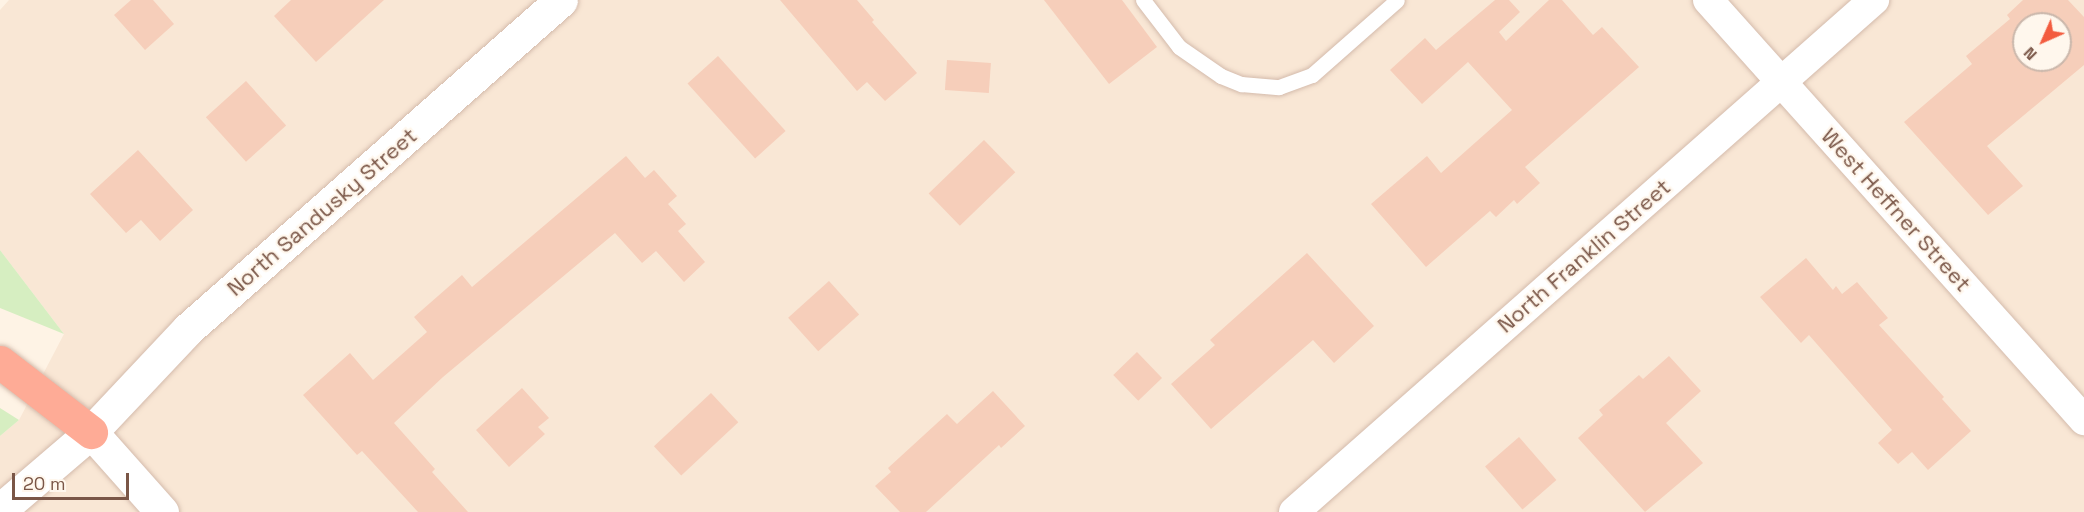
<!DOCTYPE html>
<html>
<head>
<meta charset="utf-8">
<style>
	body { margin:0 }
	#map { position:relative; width:2084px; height:512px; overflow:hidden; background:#fef3e5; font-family:"Space Grotesk",sans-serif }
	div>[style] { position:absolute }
	.residential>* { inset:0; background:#f9e7d5 }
	.green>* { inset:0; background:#d6eec1 }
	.building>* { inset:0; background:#f6ceba; transform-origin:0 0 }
	.roads { filter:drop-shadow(0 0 2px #d4bbac) drop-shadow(0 0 2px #d4bbac) }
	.lane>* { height:15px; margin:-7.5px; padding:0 7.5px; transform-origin:7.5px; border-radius:7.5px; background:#fff }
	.street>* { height:30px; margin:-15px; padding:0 15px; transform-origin:15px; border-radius:15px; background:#fff }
	.secondary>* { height:33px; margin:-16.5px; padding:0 16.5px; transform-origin:16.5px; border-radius:16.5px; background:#fff }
	.highway>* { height:33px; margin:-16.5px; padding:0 16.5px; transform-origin:16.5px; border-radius:16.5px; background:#feab96 }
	span { translate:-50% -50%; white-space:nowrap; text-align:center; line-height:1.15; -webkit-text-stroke:4.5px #fff7ed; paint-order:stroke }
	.street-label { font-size:22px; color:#7a5647 }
	.north { position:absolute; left:2012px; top:12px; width:60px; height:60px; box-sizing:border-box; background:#fff7ed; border:2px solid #cab7ab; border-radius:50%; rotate:225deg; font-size:16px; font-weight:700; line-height:24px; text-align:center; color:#7a5647 }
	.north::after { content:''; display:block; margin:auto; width:21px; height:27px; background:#f35c3f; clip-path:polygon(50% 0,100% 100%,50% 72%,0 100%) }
	.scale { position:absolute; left:12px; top:473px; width:117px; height:27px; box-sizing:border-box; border:3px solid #7a5647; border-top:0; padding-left:8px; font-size:18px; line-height:21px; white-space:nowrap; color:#7a5647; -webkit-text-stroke:4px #fff7ed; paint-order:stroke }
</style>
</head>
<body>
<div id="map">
	<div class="residential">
		<i style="clip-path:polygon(evenodd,9px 0,2084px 0,2084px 512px,0 512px,0 436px,19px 420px,64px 334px,0 250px,0 10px,9px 0,2024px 24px,2060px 24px,2060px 60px,2024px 60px,2024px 24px)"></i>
	</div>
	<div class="green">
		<i style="clip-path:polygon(0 250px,64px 334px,0 308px)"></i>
		<i style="clip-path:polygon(0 408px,19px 420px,0 436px)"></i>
	</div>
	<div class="building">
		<i style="clip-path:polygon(131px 0,153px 0,174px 24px,145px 50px,114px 15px)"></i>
		<i style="clip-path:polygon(291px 0,384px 0,316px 62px,274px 16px)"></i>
		<i style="clip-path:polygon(780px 0,857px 0,874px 20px,872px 22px,917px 73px,885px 101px,867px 82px,857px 91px)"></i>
		<i style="clip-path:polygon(1044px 0,1122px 0,1157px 47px,1109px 84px)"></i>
		<i style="clip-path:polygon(1495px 0,1509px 0,1520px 12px,1499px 32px,1506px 41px,1549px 0,1562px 0,1593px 35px,1602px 27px,1639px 67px,1525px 167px,1540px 183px,1517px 204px,1514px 200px,1496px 217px,1490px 211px,1426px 267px,1371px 204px,1427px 156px,1441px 173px,1512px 110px,1468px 62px,1422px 104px,1390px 70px,1425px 38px,1436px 50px)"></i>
		<i style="clip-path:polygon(evenodd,2023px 0,2068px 0,2084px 17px,2084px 65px,1987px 146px,2023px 186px,1988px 215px,1904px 122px,1972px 64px,1966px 56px,2010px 19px,2007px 15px,2023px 0,2024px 24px,2060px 24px,2060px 60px,2024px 60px,2024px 24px)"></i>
		<i style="left:718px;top:56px;width:101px;height:41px;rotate:48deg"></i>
		<i style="left:947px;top:60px;width:44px;height:30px;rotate:4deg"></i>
		<i style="left:246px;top:81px;width:60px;height:54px;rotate:48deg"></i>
		<i style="left:984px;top:140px;width:45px;height:77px;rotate:46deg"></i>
		<i style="clip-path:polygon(138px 150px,193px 210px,160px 241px,141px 220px,126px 233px,90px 194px)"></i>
		<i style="clip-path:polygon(626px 156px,645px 178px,654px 170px,677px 196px,668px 204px,686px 224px,678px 231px,705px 262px,684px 282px,656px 251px,642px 263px,615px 233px,443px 377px,394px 423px,435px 469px,432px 472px,468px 512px,418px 512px,362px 451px,357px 455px,303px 395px,350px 353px,373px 380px,427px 332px,414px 317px,462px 275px,472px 287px)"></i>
		<i style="clip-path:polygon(1307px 253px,1374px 326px,1334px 363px,1313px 340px,1211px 429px,1171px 384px,1215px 345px,1210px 340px)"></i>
		<i style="clip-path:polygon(1806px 258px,1833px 290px,1836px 286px,1842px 294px,1857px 282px,1888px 318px,1879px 325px,1944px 397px,1942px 399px,1971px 431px,1928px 470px,1912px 452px,1898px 464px,1878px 443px,1892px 430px,1809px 335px,1801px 343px,1760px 297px)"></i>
		<i style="left:829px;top:281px;width:45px;height:55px;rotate:48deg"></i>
		<i style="left:1137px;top:352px;width:36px;height:33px;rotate:46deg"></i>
		<i style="clip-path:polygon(1669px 356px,1701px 391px,1666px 423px,1703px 463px,1645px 512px,1578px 438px,1603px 415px,1599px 410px,1639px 375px,1643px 379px)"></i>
		<i style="clip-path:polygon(522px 388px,549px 418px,538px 427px,545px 434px,509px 467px,476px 430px)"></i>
		<i style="clip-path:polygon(993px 391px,1025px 426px,1001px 448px,999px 445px,926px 512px,900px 512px,875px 486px,891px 472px,888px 468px,947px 414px,957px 424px)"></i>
		<i style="left:711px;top:393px;width:40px;height:78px;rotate:47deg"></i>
		<i style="left:1519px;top:437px;width:57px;height:45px;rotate:49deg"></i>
	</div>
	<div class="roads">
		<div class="lane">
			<i style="left:1143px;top:0;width:59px;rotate:52.5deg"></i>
			<i style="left:1179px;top:47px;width:51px;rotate:34.6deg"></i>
			<i style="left:1221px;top:76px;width:22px;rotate:22deg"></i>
			<i style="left:1241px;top:84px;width:38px;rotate:5deg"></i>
			<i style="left:1279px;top:87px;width:35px;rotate:-20deg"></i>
			<i style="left:1312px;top:75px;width:113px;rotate:-41.4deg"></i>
		</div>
		<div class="street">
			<i style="left:1708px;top:0;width:564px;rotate:48.16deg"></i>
			<i style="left:1294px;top:512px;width:774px;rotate:-41.44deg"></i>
		</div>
		<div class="secondary">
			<i style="left:91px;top:432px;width:107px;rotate:48.4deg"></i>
			<i style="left:0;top:510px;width:120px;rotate:-40.6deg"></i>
			<i style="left:91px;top:432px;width:141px;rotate:-46.7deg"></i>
			<i style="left:188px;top:329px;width:497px;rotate:-41.4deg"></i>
		</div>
		<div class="highway">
			<i style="left:0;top:362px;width:115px;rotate:37.6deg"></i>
		</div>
	</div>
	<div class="street-label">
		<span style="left:1896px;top:210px;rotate:48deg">West Heffner Street</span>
		<span style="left:322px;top:212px;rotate:-41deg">North Sandusky Street</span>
		<span style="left:1584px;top:256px;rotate:-41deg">North Franklin Street</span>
	</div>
	<div class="north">N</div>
	<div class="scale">20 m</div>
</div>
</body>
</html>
